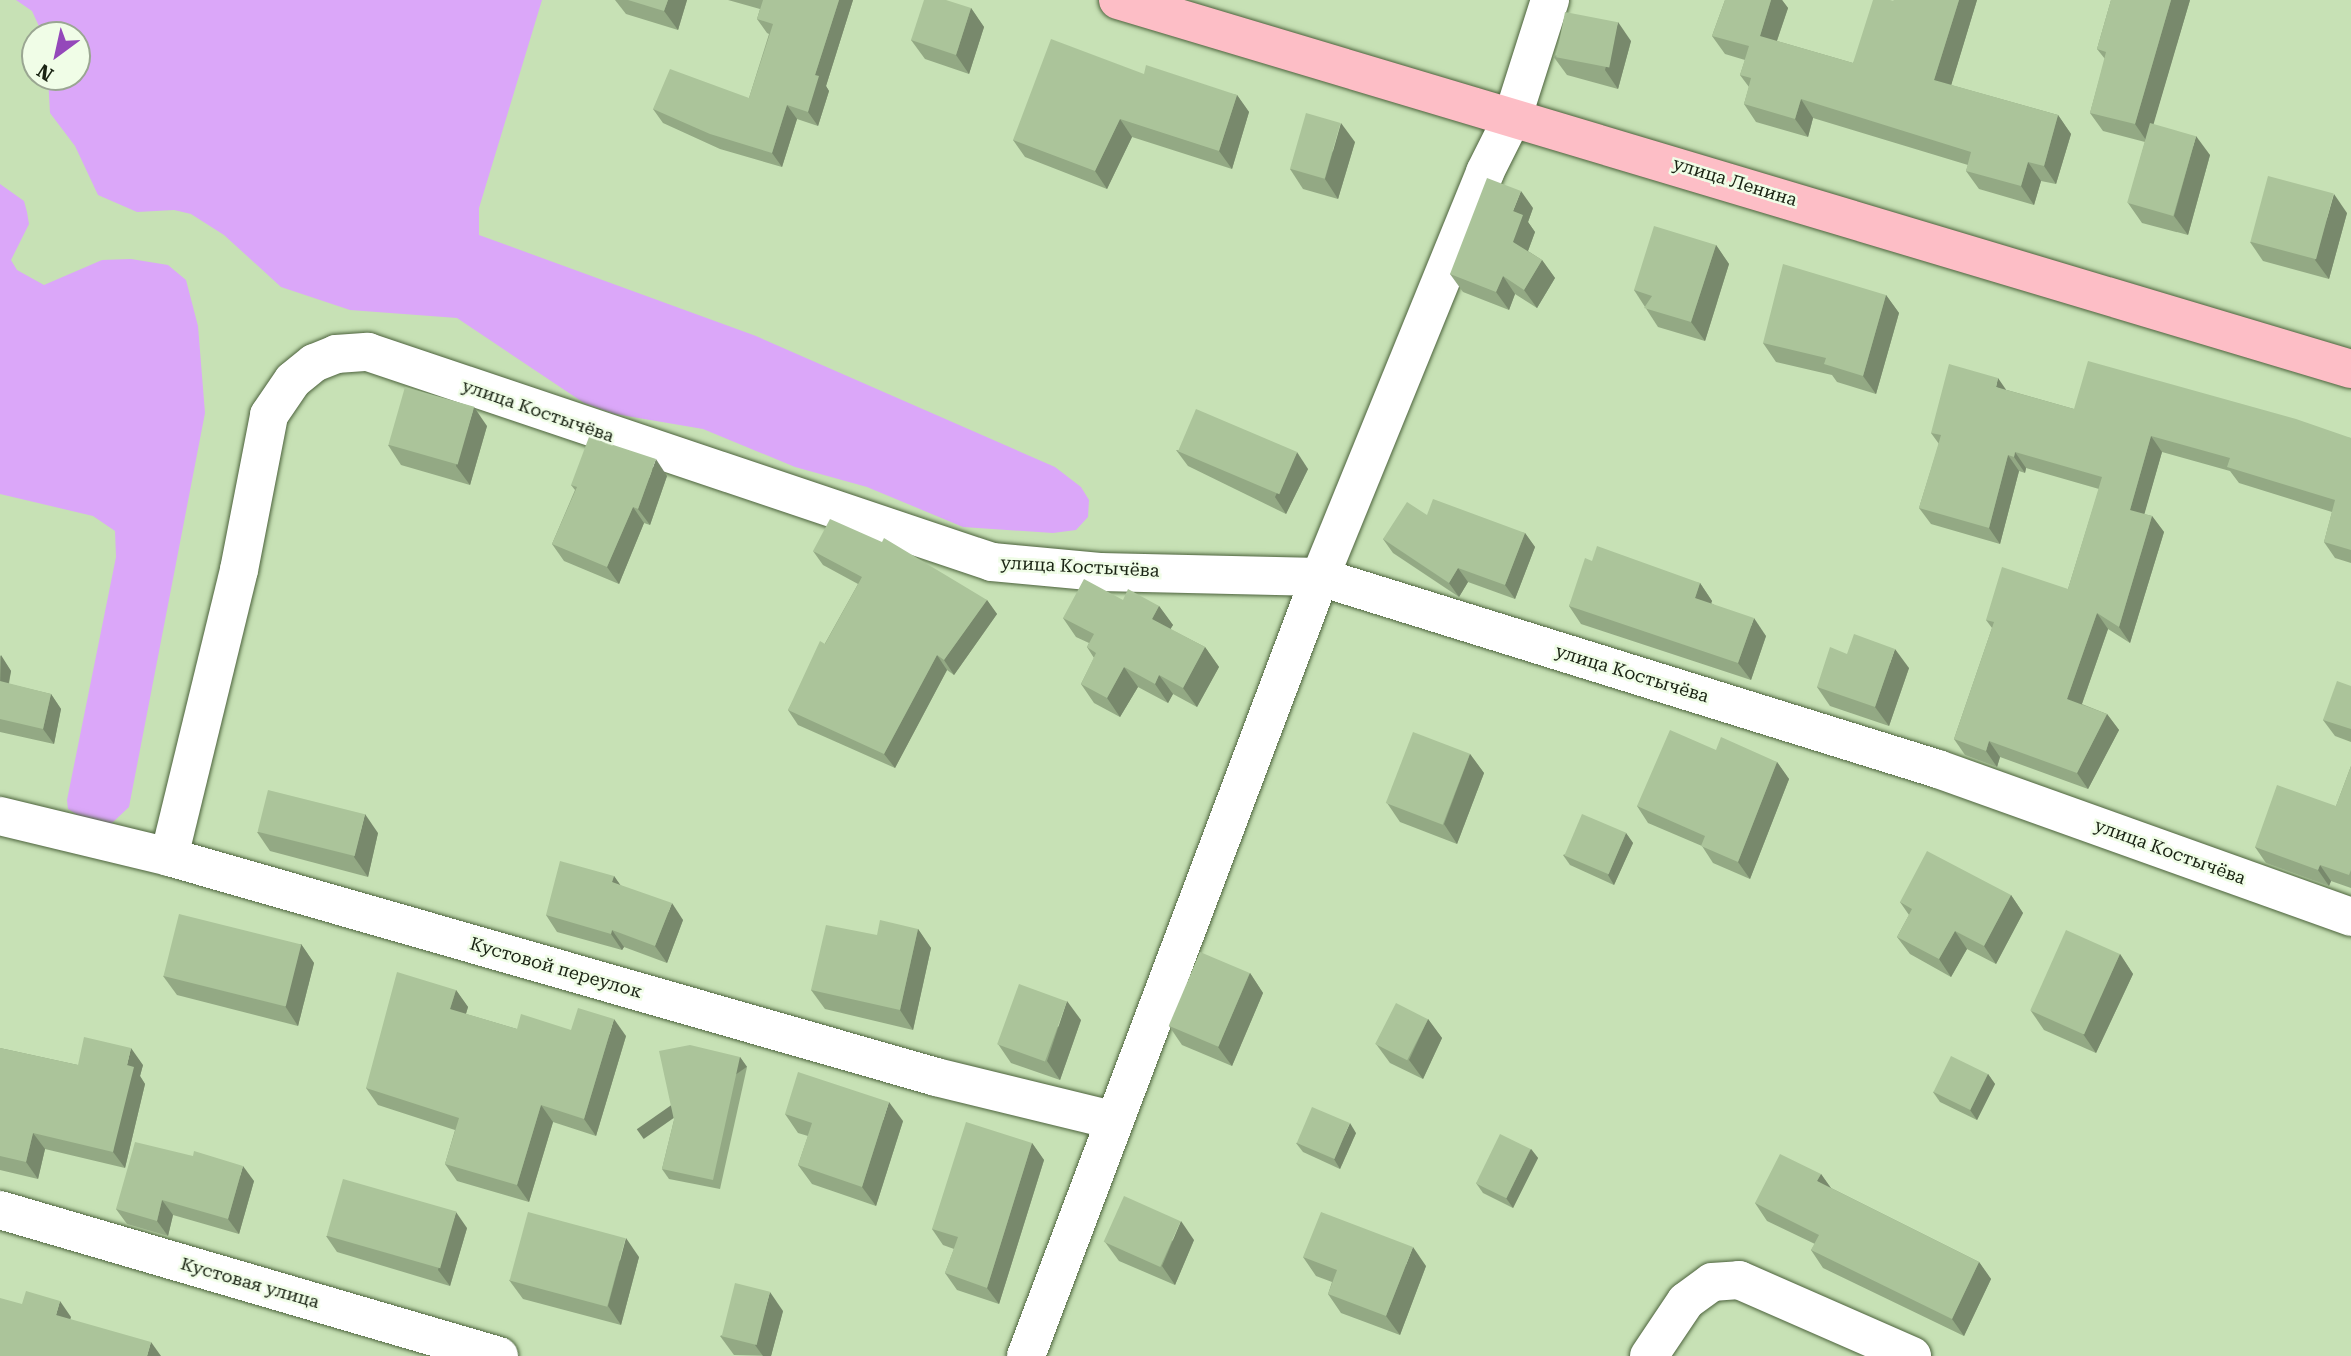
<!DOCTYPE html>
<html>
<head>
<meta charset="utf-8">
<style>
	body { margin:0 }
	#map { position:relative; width:2351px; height:1356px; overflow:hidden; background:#c7e1b5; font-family:"Roboto Serif",serif }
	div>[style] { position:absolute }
	.green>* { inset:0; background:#dba7f9 }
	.roads { filter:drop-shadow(0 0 2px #4c623c) drop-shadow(0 0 2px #4c623c) }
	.minor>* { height:38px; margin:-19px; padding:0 19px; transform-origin:19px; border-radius:19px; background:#fff }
	.major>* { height:38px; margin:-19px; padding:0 19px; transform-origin:19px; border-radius:19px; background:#fdbec6 }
	.wall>* { inset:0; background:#93a984 }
	.shaded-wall>* { inset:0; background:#78896c; transform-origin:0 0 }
	.building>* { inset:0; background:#abc49a; transform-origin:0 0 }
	span { translate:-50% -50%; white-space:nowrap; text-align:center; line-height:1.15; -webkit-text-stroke:5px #f0fde7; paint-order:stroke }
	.street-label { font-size:18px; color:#192313 }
	.north { position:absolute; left:21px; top:21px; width:70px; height:70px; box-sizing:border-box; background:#f0fde7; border:2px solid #9aa692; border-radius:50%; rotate:213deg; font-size:19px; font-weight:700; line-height:28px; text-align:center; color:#192313 }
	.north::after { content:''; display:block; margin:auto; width:24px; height:32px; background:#9448ba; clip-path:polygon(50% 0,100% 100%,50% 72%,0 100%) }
</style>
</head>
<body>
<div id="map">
	<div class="green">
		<i style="clip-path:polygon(16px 0,542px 0,479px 208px,479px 235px,756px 336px,1055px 467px,1081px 487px,1089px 500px,1088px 517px,1076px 530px,1053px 533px,963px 527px,867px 487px,795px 467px,703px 429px,615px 414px,584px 403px,457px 318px,350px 310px,281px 287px,224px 235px,191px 214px,174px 210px,137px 212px,98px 195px,75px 146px,50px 113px,48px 77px,77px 77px,77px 35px,43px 35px,32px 11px)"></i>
		<i style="clip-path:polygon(0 184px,24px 201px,27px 212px,29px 224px,11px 260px,17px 270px,44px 285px,102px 260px,131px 259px,168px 265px,186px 280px,198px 326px,205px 413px,129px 807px,111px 824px,84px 819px,68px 809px,67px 800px,116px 557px,115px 531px,93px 516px,0 494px)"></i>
	</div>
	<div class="roads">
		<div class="minor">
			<i style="left:0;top:816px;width:174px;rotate:13.6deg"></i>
			<i style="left:169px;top:857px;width:798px;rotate:16deg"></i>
			<i style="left:936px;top:1077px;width:182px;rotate:13.7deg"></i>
			<i style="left:169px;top:857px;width:295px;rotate:-76.3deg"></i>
			<i style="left:239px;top:570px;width:158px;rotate:-79deg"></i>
			<i style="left:269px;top:415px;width:42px;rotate:-55.6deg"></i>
			<i style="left:293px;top:380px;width:27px;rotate:-39deg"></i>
			<i style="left:314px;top:363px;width:24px;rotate:-22deg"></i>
			<i style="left:336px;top:354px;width:32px;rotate:-4deg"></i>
			<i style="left:368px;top:352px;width:658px;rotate:18.6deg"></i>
			<i style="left:992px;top:562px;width:108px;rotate:5.3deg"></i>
			<i style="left:1100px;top:572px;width:220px;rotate:1.3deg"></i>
			<i style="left:1320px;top:577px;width:647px;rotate:17.26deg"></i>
			<i style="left:1938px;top:769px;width:439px;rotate:19.7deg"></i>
			<i style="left:0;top:1210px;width:520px;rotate:16.31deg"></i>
			<i style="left:1026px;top:1356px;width:833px;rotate:-69.32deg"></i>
			<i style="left:1320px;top:577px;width:437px;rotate:-67.8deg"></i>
			<i style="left:1485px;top:172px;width:63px;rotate:-63.4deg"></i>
			<i style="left:1513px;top:116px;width:122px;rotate:-72.3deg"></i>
			<i style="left:1649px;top:1356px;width:66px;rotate:-56.1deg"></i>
			<i style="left:1686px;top:1301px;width:32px;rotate:-36deg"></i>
			<i style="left:1712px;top:1282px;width:27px;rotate:-4deg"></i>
			<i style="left:1739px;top:1280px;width:189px;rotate:23.7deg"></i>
		</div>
		<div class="major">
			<i style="left:1118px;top:0;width:1287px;rotate:16.66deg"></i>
		</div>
	</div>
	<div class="wall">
		<i style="clip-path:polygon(615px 0,687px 0,678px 30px,626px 14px)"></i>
		<i style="clip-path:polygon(728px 0,853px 0,826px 86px,829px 91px,818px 126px,797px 119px,782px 167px,720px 149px,663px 123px,653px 109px,749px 98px,769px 34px,767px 33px,757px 19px,760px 9px)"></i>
		<i style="clip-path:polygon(1725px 0,1782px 0,1788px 8px,1777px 41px,1853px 63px,1894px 0,1977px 0,1951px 85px,2058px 115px,2071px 134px,2056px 184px,2041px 181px,2034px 205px,1979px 189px,1966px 171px,1968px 165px,1813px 118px,1808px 137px,1756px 122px,1744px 104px,1749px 87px,1740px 75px,1745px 60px,1725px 54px,1712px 36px)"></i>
		<i style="clip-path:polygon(2111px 0,2190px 0,2153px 124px,2210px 155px,2188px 235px,2142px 223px,2128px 203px,2145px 142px,2103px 131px,2090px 113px,2105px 59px,2097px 49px)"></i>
		<i style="clip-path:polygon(971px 8px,984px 27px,969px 74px,925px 59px,911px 40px)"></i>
		<i style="clip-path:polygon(1631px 41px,1618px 89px,1567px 75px,1553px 56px)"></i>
		<i style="clip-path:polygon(1144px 74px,1237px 95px,1249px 112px,1232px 169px,1132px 137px,1107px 189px,1025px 157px,1013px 140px)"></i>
		<i style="clip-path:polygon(1355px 142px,1338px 199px,1303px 189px,1290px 169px)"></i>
		<i style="clip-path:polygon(1533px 208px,1528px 222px,1535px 232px,1528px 251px,1542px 260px,1555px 278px,1537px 308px,1515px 294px,1509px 310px,1463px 292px,1450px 274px)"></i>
		<i style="clip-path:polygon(2347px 213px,2329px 279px,2263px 261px,2250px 242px)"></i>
		<i style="clip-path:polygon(1716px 245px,1729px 264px,1705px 341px,1658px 327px,1634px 290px)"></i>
		<i style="clip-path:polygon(1886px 295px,1899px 313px,1876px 394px,1837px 382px,1832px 375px,1776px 362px,1763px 343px)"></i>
		<i style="clip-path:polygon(2007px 390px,2074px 409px,2351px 438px,2351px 563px,2335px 558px,2324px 542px,2332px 512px,2239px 483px,2230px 471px,2162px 452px,2144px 514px,2152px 516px,2164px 532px,2130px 643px,2108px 629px,2082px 704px,2107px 714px,2119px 730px,2088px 789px,2000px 757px,1997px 767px,1965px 755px,1954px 739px,1992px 628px,1986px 620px,2068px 589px,2099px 489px,2026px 468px,2025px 473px,2019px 471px,2000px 544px,1931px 524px,1919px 508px,1939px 444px,1931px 433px)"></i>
		<i style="clip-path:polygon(487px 426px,470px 485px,401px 465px,388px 445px)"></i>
		<i style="clip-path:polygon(1176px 450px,1308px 469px,1286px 514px,1188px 466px)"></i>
		<i style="clip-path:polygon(667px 476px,650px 525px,644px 523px,619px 584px,564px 561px,552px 544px,575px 490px,571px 485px)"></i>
		<i style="clip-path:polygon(1427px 515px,1525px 533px,1535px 547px,1515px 599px,1468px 582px,1459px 597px,1393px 553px,1383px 539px)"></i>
		<i style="clip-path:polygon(813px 551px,987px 600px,997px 614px,954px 675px,947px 670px,895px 768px,798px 725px,788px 710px,858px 584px,823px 565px)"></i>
		<i style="clip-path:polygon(1592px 561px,1700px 583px,1712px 601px,1711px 603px,1766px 636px,1751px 680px,1581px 624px,1569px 606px)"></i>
		<i style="clip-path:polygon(1123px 600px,1159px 606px,1173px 625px,1170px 629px,1205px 647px,1219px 667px,1197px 707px,1173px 694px,1168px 703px,1138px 687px,1120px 717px,1094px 703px,1081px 684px,1094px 658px,1087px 647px,1089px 643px,1076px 637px,1063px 618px)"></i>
		<i style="clip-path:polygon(1847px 654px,1909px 668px,1889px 726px,1830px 706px,1817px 687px)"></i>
		<i style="clip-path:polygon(0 655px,11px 671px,9px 684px,51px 694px,61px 709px,54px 744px,0 732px)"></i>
		<i style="clip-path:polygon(2351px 686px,2351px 742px,2335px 736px,2323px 720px)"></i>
		<i style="clip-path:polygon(1716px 750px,1777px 762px,1789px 779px,1750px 879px,1713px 863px,1702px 846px,1648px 823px,1637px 806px)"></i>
		<i style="clip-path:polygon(1470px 754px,1484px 773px,1457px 844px,1400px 822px,1387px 803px)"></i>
		<i style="clip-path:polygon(2351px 766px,2351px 888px,2331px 881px,2329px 886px,2266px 863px,2255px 847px,2336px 806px)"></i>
		<i style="clip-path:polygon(257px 832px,378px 833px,368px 877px,270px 851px)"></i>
		<i style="clip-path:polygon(1626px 833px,1633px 843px,1614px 885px,1570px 865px,1563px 855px)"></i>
		<i style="clip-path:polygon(614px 876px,620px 885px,683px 920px,667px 963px,624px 947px,622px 950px,557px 932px,546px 915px)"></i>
		<i style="clip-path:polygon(2011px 895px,2023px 913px,1996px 964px,1967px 949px,1951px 977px,1910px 954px,1897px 937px,1909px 915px,1900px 902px)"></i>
		<i style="clip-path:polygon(918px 929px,931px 948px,913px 1030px,825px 1009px,811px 990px,877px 935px)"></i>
		<i style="clip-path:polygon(301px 944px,314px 963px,298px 1026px,177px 995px,163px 976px)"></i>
		<i style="clip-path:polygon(2120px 954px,2133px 974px,2096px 1053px,2044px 1030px,2031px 1011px)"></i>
		<i style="clip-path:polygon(1250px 973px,1263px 993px,1232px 1066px,1182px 1045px,1169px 1026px)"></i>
		<i style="clip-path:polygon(456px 990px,468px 1007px,466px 1014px,517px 1029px,571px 1030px,626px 1036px,596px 1136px,553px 1122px,529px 1202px,457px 1181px,445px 1164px,455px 1130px,378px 1105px,366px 1088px)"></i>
		<i style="clip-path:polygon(1428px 1019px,1442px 1038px,1423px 1079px,1390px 1063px,1376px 1044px)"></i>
		<i style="clip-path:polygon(1081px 1020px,1060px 1080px,1011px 1063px,998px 1044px)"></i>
		<i style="clip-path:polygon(0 1048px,78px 1065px,143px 1065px,140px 1076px,145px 1084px,125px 1168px,45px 1149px,38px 1179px,0 1170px)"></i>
		<i style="clip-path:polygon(740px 1057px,747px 1067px,720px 1189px,669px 1179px,662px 1169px,674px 1120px)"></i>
		<i style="clip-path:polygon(1988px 1074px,1995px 1084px,1977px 1120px,1940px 1102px,1933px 1092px)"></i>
		<i style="clip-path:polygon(785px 1114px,903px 1121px,876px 1206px,812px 1184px,798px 1165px,808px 1136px,798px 1133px)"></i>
		<i style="clip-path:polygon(1356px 1133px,1340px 1169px,1303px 1152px,1296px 1143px)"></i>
		<i style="clip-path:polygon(1032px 1143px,1044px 1160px,999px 1304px,957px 1290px,945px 1273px,954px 1249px,943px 1245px,932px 1229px)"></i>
		<i style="clip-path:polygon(1531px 1149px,1538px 1158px,1513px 1208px,1483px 1193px,1476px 1183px)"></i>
		<i style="clip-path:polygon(193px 1156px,254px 1181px,239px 1234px,173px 1215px,168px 1236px,127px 1224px,116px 1209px)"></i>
		<i style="clip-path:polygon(1821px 1174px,1831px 1188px,1979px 1262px,1991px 1279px,1964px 1336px,1823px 1268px,1811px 1250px,1815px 1244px,1767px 1221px,1755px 1203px)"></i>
		<i style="clip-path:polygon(467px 1228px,450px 1286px,337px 1252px,326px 1236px)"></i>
		<i style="clip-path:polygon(1194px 1240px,1175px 1285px,1119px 1261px,1105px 1242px)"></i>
		<i style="clip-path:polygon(639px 1257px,621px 1325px,523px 1299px,509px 1280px)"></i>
		<i style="clip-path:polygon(1303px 1257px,1426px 1266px,1400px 1335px,1341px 1313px,1328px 1294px,1332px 1282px,1316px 1276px)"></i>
		<i style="clip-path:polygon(783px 1311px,771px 1356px,734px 1355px,720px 1336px)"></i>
	</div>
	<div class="shaded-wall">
		<i style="clip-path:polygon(668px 0,687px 0,678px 30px,664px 11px)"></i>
		<i style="clip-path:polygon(839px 0,853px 0,826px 86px,829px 91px,818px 126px,808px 112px,815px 75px)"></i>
		<i style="clip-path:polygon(1771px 0,1782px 0,1788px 8px,1772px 55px,1760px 36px)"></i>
		<i style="clip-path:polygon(1959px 0,1977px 0,1947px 99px,1934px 80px)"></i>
		<i style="clip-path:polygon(2171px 0,2190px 0,2148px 143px,2135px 124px)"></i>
		<i style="clip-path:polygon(971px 8px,984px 27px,969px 74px,956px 55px)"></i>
		<i style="clip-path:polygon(1618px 22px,1631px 41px,1618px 89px,1605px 70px)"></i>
		<i style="clip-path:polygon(1237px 95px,1249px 112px,1232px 169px,1219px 151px)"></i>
		<i style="clip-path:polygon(1801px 99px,1813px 118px,1808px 137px,1795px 119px)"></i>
		<i style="clip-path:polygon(787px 105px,797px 119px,782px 167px,772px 153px)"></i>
		<i style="clip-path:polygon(2058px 115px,2071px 134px,2056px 184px,2044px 166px)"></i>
		<i style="clip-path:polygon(1120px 119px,1132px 137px,1107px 189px,1095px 171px)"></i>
		<i style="clip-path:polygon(1341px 123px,1355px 142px,1338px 199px,1325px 179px)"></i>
		<i style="clip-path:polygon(2196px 136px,2210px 155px,2188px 235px,2174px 216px)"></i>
		<i style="clip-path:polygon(2028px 162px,2041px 181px,2034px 205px,2021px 186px)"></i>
		<i style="clip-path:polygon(1521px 191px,1533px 208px,1528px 222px,1535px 232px,1525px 259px,1513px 242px,1513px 211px)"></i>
		<i style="clip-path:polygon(2334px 194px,2347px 213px,2329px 279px,2315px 260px)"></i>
		<i style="clip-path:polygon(1716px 245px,1729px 264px,1705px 341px,1691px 322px)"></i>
		<i style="clip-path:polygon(1542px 260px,1555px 278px,1537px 308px,1524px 290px)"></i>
		<i style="clip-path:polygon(1503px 276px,1515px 294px,1509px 310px,1496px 292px)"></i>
		<i style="clip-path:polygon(1886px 295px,1899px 313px,1876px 394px,1863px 376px)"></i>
		<i style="clip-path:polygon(1998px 378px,2009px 394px,1996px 387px)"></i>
		<i style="clip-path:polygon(474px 407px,487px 426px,470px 485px,456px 466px)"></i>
		<i style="clip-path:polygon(2151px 436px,2162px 452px,2141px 526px,2130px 510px)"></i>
		<i style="clip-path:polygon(1297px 452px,1308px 469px,1286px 514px,1275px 497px)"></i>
		<i style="clip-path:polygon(2015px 452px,2026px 468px,2025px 473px,2014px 457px)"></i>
		<i style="clip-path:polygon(2008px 455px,2019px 471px,2000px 544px,1989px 528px)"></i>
		<i style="clip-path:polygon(656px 459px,667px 476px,650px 525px,638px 509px)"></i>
		<i style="clip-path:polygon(633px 507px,644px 523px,619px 584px,607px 567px)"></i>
		<i style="clip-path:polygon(2152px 516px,2164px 532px,2130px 643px,2119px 627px)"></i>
		<i style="clip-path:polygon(1525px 533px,1535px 547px,1515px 599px,1505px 585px)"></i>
		<i style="clip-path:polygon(1458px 568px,1468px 582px,1459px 597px,1449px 583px)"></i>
		<i style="clip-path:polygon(1700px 583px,1712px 601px,1707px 615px,1695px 598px)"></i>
		<i style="clip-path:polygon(987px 600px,997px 614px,954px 675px,944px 660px)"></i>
		<i style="clip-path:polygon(1159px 606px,1173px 625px,1165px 638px,1152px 619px)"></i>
		<i style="clip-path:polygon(2097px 613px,2108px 629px,2078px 715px,2067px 699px)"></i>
		<i style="clip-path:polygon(1754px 618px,1766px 636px,1751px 680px,1738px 663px)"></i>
		<i style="clip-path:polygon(1205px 647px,1219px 667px,1197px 707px,1183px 688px)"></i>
		<i style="clip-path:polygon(1895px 649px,1909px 668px,1889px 726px,1875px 707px)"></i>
		<i style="clip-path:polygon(1px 655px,11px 671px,6px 696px,0 687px)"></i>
		<i style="clip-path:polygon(937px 655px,947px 670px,895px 768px,884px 754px)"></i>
		<i style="clip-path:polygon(1124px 667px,1138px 687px,1120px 717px,1107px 698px)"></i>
		<i style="clip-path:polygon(1159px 675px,1173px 694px,1168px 703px,1155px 684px)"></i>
		<i style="clip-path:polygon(51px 694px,61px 709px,54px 744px,43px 729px)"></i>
		<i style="clip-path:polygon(2107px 714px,2119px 730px,2088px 789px,2077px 773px)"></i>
		<i style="clip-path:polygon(1989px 741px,2000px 757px,1997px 767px,1986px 751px)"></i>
		<i style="clip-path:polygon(1470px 754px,1484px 773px,1457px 844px,1444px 824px)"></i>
		<i style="clip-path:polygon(1777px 762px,1789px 779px,1750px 879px,1738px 862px)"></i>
		<i style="clip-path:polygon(365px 814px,378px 833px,368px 877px,354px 857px)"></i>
		<i style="clip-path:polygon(1626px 833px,1633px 843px,1614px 885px,1608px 875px)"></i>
		<i style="clip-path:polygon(2320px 865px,2331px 881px,2329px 886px,2318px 870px)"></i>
		<i style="clip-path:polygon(614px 876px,626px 893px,612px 882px)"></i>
		<i style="clip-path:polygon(2011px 895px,2023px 913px,1996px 964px,1984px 946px)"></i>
		<i style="clip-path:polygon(672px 903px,683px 920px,667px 963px,655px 946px)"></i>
		<i style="clip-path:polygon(918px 929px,931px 948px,913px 1030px,900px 1010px)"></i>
		<i style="clip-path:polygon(612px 930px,624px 947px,622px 950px,611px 934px)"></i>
		<i style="clip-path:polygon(1955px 931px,1967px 949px,1951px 977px,1939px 959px)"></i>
		<i style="clip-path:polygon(301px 944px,314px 963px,298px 1026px,285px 1006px)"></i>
		<i style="clip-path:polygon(2120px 954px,2133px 974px,2096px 1053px,2083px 1034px)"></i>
		<i style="clip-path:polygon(1250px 973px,1263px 993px,1232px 1066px,1218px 1047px)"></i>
		<i style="clip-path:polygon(456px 990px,468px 1007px,462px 1026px,450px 1009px)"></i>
		<i style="clip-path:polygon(1067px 1001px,1081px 1020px,1060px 1080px,1047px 1061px)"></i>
		<i style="clip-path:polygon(614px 1019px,626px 1036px,596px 1136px,584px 1119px)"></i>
		<i style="clip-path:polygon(1428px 1019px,1442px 1038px,1423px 1079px,1409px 1060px)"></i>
		<i style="clip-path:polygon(131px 1048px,143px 1065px,140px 1076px,145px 1084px,125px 1168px,113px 1152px,127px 1065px)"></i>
		<i style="left:740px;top:1057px;width:12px;height:126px;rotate:55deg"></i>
		<i style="clip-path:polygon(1988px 1074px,1995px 1084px,1977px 1120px,1970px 1110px)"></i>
		<i style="clip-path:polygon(889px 1102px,903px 1121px,876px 1206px,862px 1187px)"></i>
		<i style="clip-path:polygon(541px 1105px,553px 1122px,529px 1202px,517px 1185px)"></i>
		<i style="clip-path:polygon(1350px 1123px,1356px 1133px,1340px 1169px,1334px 1159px)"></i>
		<i style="clip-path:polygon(33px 1133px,45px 1149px,38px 1179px,26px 1162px)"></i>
		<i style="clip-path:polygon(1032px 1143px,1044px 1160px,999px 1304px,987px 1288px)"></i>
		<i style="clip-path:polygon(1531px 1149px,1538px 1158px,1513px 1208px,1506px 1198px)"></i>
		<i style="clip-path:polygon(243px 1166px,254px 1181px,239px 1234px,228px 1219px)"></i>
		<i style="clip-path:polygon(1821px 1174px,1833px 1191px,1817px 1181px)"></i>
		<i style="clip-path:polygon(162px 1200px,173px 1215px,168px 1236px,157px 1221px)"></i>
		<i style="clip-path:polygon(456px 1212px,467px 1228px,450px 1286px,438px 1270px)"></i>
		<i style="clip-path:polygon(1181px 1221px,1194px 1240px,1175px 1285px,1162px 1266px)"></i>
		<i style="clip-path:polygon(626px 1238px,639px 1257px,621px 1325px,608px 1306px)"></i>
		<i style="clip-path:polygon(1413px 1247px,1426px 1266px,1400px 1335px,1386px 1316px)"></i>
		<i style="clip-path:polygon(1979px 1262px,1991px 1279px,1964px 1336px,1952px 1319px)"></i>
		<i style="clip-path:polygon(770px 1292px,783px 1311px,771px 1356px,763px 1356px,755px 1345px)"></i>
		<i style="clip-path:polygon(60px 1301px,71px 1317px,67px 1331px,56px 1315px)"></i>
		<i style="clip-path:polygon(151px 1342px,161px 1356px,147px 1356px)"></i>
	</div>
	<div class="building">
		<i style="clip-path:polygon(628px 0,668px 0,664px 11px)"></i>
		<i style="clip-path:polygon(763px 0,839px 0,815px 75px,819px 76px,808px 112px,787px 105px,772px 153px,710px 134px,653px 109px,670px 69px,749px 98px,773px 24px,757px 19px)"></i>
		<i style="clip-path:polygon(924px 0,946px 0,971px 8px,956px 55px,911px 40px)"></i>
		<i style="clip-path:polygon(1725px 0,1771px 0,1760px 36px,1853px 63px,1873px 0,1890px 0,1894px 1px,1894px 0,1959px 0,1934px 80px,2058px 115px,2044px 166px,2028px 162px,2021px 186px,1966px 171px,1971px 152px,1801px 99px,1795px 119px,1744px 104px,1751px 78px,1740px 75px,1749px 46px,1712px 36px)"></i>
		<i style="clip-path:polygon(2111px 0,2171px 0,2135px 124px,2090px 113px,2106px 52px,2097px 49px)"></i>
		<i style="left:1565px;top:12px;width:54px;height:46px;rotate:11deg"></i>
		<i style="clip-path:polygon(1051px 39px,1144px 74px,1146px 65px,1237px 95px,1219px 151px,1120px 119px,1095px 171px,1013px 140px)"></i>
		<i style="left:1306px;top:113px;width:36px;height:58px;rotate:16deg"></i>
		<i style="left:2150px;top:123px;width:48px;height:83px;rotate:16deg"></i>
		<i style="left:2268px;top:176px;width:68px;height:68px;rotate:15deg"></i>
		<i style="clip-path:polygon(1487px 178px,1521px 191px,1513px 211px,1523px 215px,1513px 242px,1542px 260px,1524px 290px,1503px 276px,1496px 292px,1450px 274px)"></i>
		<i style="clip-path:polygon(1654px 226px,1716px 245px,1691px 322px,1644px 308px,1652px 296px,1634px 290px)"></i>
		<i style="clip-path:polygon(1783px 264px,1886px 295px,1863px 376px,1824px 364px,1826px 358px,1763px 343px)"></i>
		<i style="clip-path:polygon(2088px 361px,2296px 419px,2351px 438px,2351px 550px,2324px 542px,2335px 500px,2227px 467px,2230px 458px,2151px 436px,2130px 510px,2152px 516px,2119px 627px,2097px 613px,2067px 699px,2107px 714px,2077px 773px,1989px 741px,1986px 751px,1954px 739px,1994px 622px,1986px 620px,2002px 567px,2068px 589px,2102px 477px,2015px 452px,2014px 457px,2008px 455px,1989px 528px,1919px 508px,1941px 435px,1931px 433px,1949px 364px,1998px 378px,1996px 387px,2074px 409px)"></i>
		<i style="left:405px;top:387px;width:72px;height:60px;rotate:16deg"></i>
		<i style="left:1196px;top:409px;width:110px;height:46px;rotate:23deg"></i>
		<i style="clip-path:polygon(589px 437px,656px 459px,638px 509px,633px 507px,607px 567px,552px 544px,577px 487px,571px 485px)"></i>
		<i style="clip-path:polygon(1433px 499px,1525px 533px,1505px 585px,1458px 568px,1449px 583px,1383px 539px,1407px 502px,1427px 515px)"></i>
		<i style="clip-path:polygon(830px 519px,882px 542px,884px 538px,987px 600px,944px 660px,937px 655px,884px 754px,788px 710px,820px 641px,825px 644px,862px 577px,813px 551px)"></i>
		<i style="clip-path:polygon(1597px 546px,1700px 583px,1695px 598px,1754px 618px,1738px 663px,1569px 606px,1585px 558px,1592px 561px)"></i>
		<i style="clip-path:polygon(1084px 579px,1123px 600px,1128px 589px,1159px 606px,1152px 619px,1205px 647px,1183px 688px,1159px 675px,1155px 684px,1124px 667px,1107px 698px,1081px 684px,1096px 653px,1087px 647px,1094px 634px,1063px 618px)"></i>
		<i style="clip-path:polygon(1854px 634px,1895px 649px,1875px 707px,1817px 687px,1830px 647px,1847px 654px)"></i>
		<i style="clip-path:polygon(0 681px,51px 694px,43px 729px,0 719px)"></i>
		<i style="clip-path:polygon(2337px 681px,2351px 686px,2351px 729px,2323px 720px)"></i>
		<i style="clip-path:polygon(1670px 730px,1716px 750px,1721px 737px,1777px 762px,1738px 862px,1701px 846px,1705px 836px,1637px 806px)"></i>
		<i style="left:1413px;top:732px;width:61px;height:76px;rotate:21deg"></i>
		<i style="clip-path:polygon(2351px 766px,2351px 870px,2349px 875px,2320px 865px,2318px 870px,2255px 847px,2277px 785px,2336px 806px)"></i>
		<i style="left:268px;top:790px;width:100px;height:43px;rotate:14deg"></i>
		<i style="left:1582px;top:814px;width:48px;height:45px;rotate:23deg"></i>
		<i style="clip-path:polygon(1927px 851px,2011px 895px,1984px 946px,1955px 931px,1939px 959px,1897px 937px,1912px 909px,1900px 902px)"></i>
		<i style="clip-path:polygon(560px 861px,614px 876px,612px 882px,672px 903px,655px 946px,612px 930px,611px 934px,546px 915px)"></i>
		<i style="left:179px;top:914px;width:126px;height:64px;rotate:14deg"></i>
		<i style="clip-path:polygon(880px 920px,918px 929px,900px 1010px,811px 990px,826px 925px,877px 935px)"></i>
		<i style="left:2066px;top:930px;width:59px;height:88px;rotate:24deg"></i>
		<i style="left:1200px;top:952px;width:54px;height:80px;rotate:23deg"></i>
		<i style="clip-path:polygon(397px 972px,456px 990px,450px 1009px,517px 1029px,521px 1014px,571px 1030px,578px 1008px,614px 1019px,584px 1119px,541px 1105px,517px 1185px,445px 1164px,459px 1118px,366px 1088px)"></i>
		<i style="left:1019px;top:984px;width:51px;height:64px;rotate:20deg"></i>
		<i style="left:1396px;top:1003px;width:36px;height:46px;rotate:27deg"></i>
		<i style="clip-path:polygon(84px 1037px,131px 1048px,127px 1065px,134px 1067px,113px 1152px,33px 1133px,26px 1162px,0 1156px,0 1048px,78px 1065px)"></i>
		<i style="clip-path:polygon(690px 1045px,740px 1057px,713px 1180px,662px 1169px,674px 1120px,659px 1051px)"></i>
		<i style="left:1951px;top:1056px;width:41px;height:40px;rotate:26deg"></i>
		<i style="clip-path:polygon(798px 1072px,889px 1102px,862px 1187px,798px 1165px,812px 1123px,785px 1114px)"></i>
		<i style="left:1312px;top:1107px;width:41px;height:39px;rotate:23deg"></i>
		<i style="clip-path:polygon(966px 1122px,1032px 1143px,987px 1288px,945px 1273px,958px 1237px,932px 1229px)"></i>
		<i style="left:1500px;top:1134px;width:34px;height:55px;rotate:26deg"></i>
		<i style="clip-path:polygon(135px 1142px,193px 1156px,194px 1151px,243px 1166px,228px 1219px,162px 1200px,157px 1221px,116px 1209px)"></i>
		<i style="clip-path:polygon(1780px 1154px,1821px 1174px,1817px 1181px,1979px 1262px,1952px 1319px,1811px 1250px,1819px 1235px,1755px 1203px)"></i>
		<i style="left:343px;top:1179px;width:118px;height:59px;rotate:16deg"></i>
		<i style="left:1124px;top:1196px;width:62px;height:50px;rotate:24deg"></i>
		<i style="left:528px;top:1212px;width:101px;height:71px;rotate:15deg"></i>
		<i style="clip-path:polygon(1321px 1212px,1413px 1247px,1386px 1316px,1328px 1294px,1337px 1270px,1303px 1257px)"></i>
		<i style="left:735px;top:1283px;width:36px;height:55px;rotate:14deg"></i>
		<i style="clip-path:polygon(26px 1291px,60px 1301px,56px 1315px,151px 1342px,147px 1356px,0 1356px,0 1298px,22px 1304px)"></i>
	</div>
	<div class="street-label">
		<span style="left:1735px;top:182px;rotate:17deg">улица Ленина</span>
		<span style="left:538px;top:411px;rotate:19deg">улица Костычёва</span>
		<span style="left:1080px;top:567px;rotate:3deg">улица Костычёва</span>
		<span style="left:1632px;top:674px;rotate:17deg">улица Костычёва</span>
		<span style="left:2170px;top:852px;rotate:20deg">улица Костычёва</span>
		<span style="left:556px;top:968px;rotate:16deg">Кустовой переулок</span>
		<span style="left:250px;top:1283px;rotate:16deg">Кустовая улица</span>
	</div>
	<div class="north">N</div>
</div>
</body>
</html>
